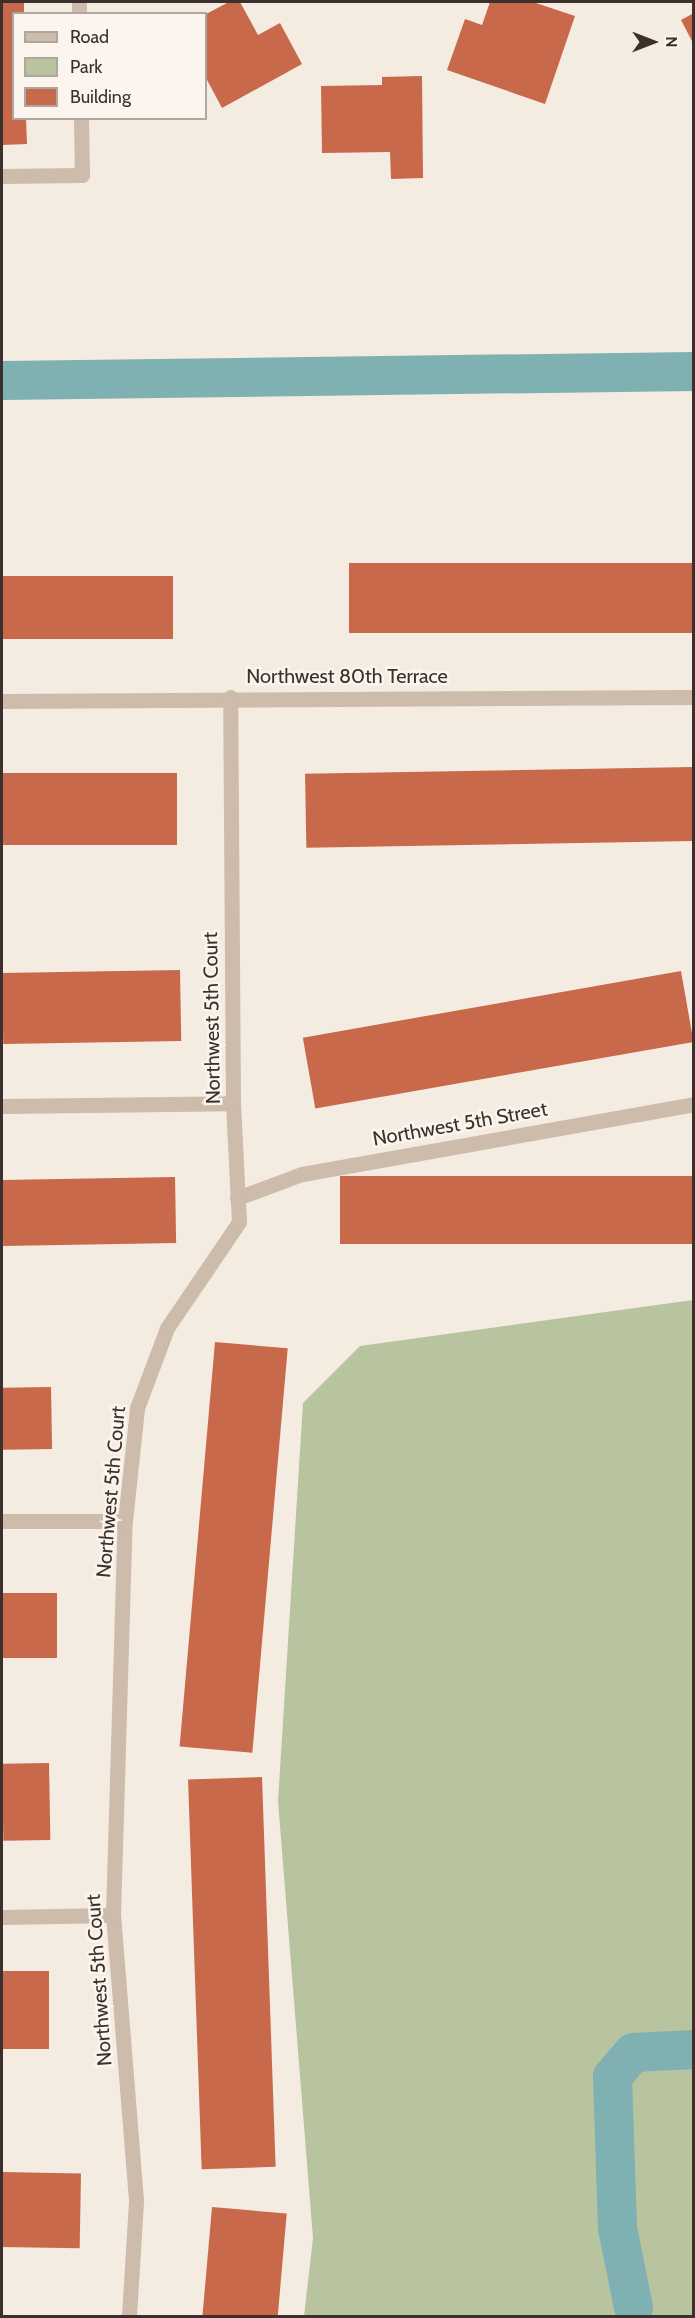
<!DOCTYPE html>
<html>
<head>
<meta charset="utf-8">
<style>
	body { margin:0 }
	#map { position:relative; width:695px; height:2318px; overflow:hidden; background:#f4ebe1; font-family:Cabin,sans-serif }
	div>[style] { position:absolute }
	.green>* { inset:0; background:#b8c4a0 }
	.canal>* { height:39px; margin:-19.5px; padding:0 19.5px; transform-origin:19.5px; border-radius:19.5px; background:#7fb0b2 }
	.building>* { inset:0; background:#c8694b; transform-origin:0 0 }
	.lane>* { height:15px; margin:-7.5px; padding:0 7.5px; transform-origin:7.5px; border-radius:7.5px; background:#cdbbac }
	.street>* { height:15px; margin:-7.5px; padding:0 7.5px; transform-origin:7.5px; border-radius:7.5px; background:#cdbbac }
	span { translate:-50% -50%; white-space:nowrap; text-align:center; line-height:1.15; -webkit-text-stroke:5px #fbf5ee; paint-order:stroke }
	.street-label { font-size:20px; color:#3b302b }
	.frame { position:absolute; inset:0; border:3px solid #3b302b; pointer-events:none }
	.legend { position:absolute; left:12px; top:12px; width:195px; height:108px; box-sizing:border-box; background:#fbf5ee; border:2px solid #aea6a0; margin:0; padding:8px 10px; list-style:none; font-size:18px; color:#3b302b }
	.legend li { display:flex; align-items:center; gap:12px; height:30px }
	.legend b { width:30px; border:2px solid #aea6a0 }
	.north { position:absolute; left:623px; top:12px; width:60px; height:60px; -webkit-text-stroke:4px #fbf5ee; paint-order:stroke; rotate:90deg; font-size:16px; font-weight:700; line-height:24px; text-align:center; color:#3b302b }
	.north::after { content:''; display:block; margin:auto; width:21px; height:27px; background:#3b302b; clip-path:polygon(50% 0,100% 100%,50% 72%,0 100%) }
</style>
</head>
<body>
<div id="map">
	<div class="green">
		<i style="clip-path:polygon(693px 1300px,693px 2316px,304px 2316px,313px 2238px,278px 1801px,303px 1403px,360px 1346px)"></i>
	</div>
	<div class="canal">
		<i style="left:2px;top:380px;width:692px;rotate:-0.75deg"></i>
		<i style="left:633px;top:2307px;width:81px;rotate:-101.4deg"></i>
		<i style="left:617px;top:2228px;width:152px;rotate:-91.9deg"></i>
		<i style="left:612px;top:2076px;width:32px;rotate:-49deg"></i>
		<i style="left:633px;top:2052px;width:61px;rotate:-2.8deg"></i>
	</div>
	<div class="building">
		<i style="clip-path:polygon(2px 2px,24px 2px,24px 14px,14px 14px,14px 118px,26px 118px,27px 144px,2px 145px)"></i>
		<i style="clip-path:polygon(229px 2px,240px 2px,258px 35px,280px 23px,302px 64px,222px 108px,206px 78px,206px 14px)"></i>
		<i style="clip-path:polygon(490px 2px,533px 2px,575px 16px,545px 104px,447px 70px,465px 19px,482px 25px)"></i>
		<i style="clip-path:polygon(694px 13px,694px 45px,681px 20px)"></i>
		<i style="clip-path:polygon(422px 76px,423px 178px,391px 179px,390px 152px,322px 153px,321px 86px,382px 85px,382px 77px)"></i>
		<i style="left:349px;top:563px;width:345px;height:70px"></i>
		<i style="left:173px;top:576px;width:63px;height:171px;rotate:90deg"></i>
		<i style="left:692px;top:767px;width:74px;height:387px;rotate:89deg"></i>
		<i style="left:177px;top:773px;width:72px;height:175px;rotate:90deg"></i>
		<i style="left:180px;top:970px;width:71px;height:178px;rotate:89deg"></i>
		<i style="left:681px;top:971px;width:72px;height:384px;rotate:80deg"></i>
		<i style="left:694px;top:1176px;width:68px;height:354px;rotate:90deg"></i>
		<i style="left:175px;top:1177px;width:66px;height:173px;rotate:89deg"></i>
		<i style="left:215px;top:1342px;width:73px;height:406px;rotate:5deg"></i>
		<i style="left:51px;top:1387px;width:62px;height:49px;rotate:89deg"></i>
		<i style="left:2px;top:1593px;width:55px;height:65px"></i>
		<i style="left:49px;top:1763px;width:77px;height:47px;rotate:89deg"></i>
		<i style="left:262px;top:1777px;width:390px;height:74px;rotate:88deg"></i>
		<i style="left:2px;top:1971px;width:47px;height:78px"></i>
		<i style="left:2px;top:2172px;width:79px;height:75px;rotate:1deg"></i>
		<i style="left:212px;top:2207px;width:75px;height:109px;rotate:5deg"></i>
	</div>
	<div class="lane">
		<i style="left:79px;top:2px;width:12px;rotate:90deg"></i>
		<i style="left:2px;top:176px;width:80px;rotate:-0.7deg"></i>
		<i style="left:82px;top:175px;width:57px;rotate:-91deg"></i>
	</div>
	<div class="street">
		<i style="left:2px;top:701px;width:692px;rotate:-0.33deg"></i>
		<i style="left:2px;top:1106px;width:231px;rotate:-0.7deg"></i>
		<i style="left:237px;top:1198px;width:69px;rotate:-20.3deg"></i>
		<i style="left:302px;top:1174px;width:398px;rotate:-10.1deg"></i>
		<i style="left:2px;top:1521px;width:123px"></i>
		<i style="left:2px;top:1917px;width:111px;rotate:-1deg"></i>
		<i style="left:129px;top:2316px;width:116px;rotate:-86.5deg"></i>
		<i style="left:136px;top:2200px;width:286px;rotate:-94.6deg"></i>
		<i style="left:113px;top:1915px;width:394px;rotate:-88.3deg"></i>
		<i style="left:125px;top:1521px;width:114px;rotate:-83.9deg"></i>
		<i style="left:137px;top:1408px;width:85px;rotate:-69.4deg"></i>
		<i style="left:167px;top:1328px;width:128px;rotate:-55.8deg"></i>
		<i style="left:239px;top:1222px;width:119px;rotate:-92.9deg"></i>
		<i style="left:233px;top:1103px;width:406px;rotate:-90.4deg"></i>
	</div>
	<div class="street-label">
		<span style="left:347px;top:676px">Northwest 80th Terrace</span>
		<span style="left:212px;top:1018px;rotate:-91deg">Northwest 5th Court</span>
		<span style="left:460px;top:1124px;rotate:-10deg">Northwest 5th Street</span>
		<span style="left:111px;top:1492px;rotate:-85deg">Northwest 5th Court</span>
		<span style="left:99px;top:1980px;rotate:-94deg">Northwest 5th Court</span>
	</div>
	<div class="frame"></div>
	<ul class="legend">
	<li><b style="height:8px;background:#cdbbac"></b>Road</li>
	<li><b style="height:16px;background:#b8c4a0"></b>Park</li>
	<li><b style="height:16px;background:#c8694b"></b>Building</li>
	</ul>
	<div class="north">N</div>
</div>
</body>
</html>
